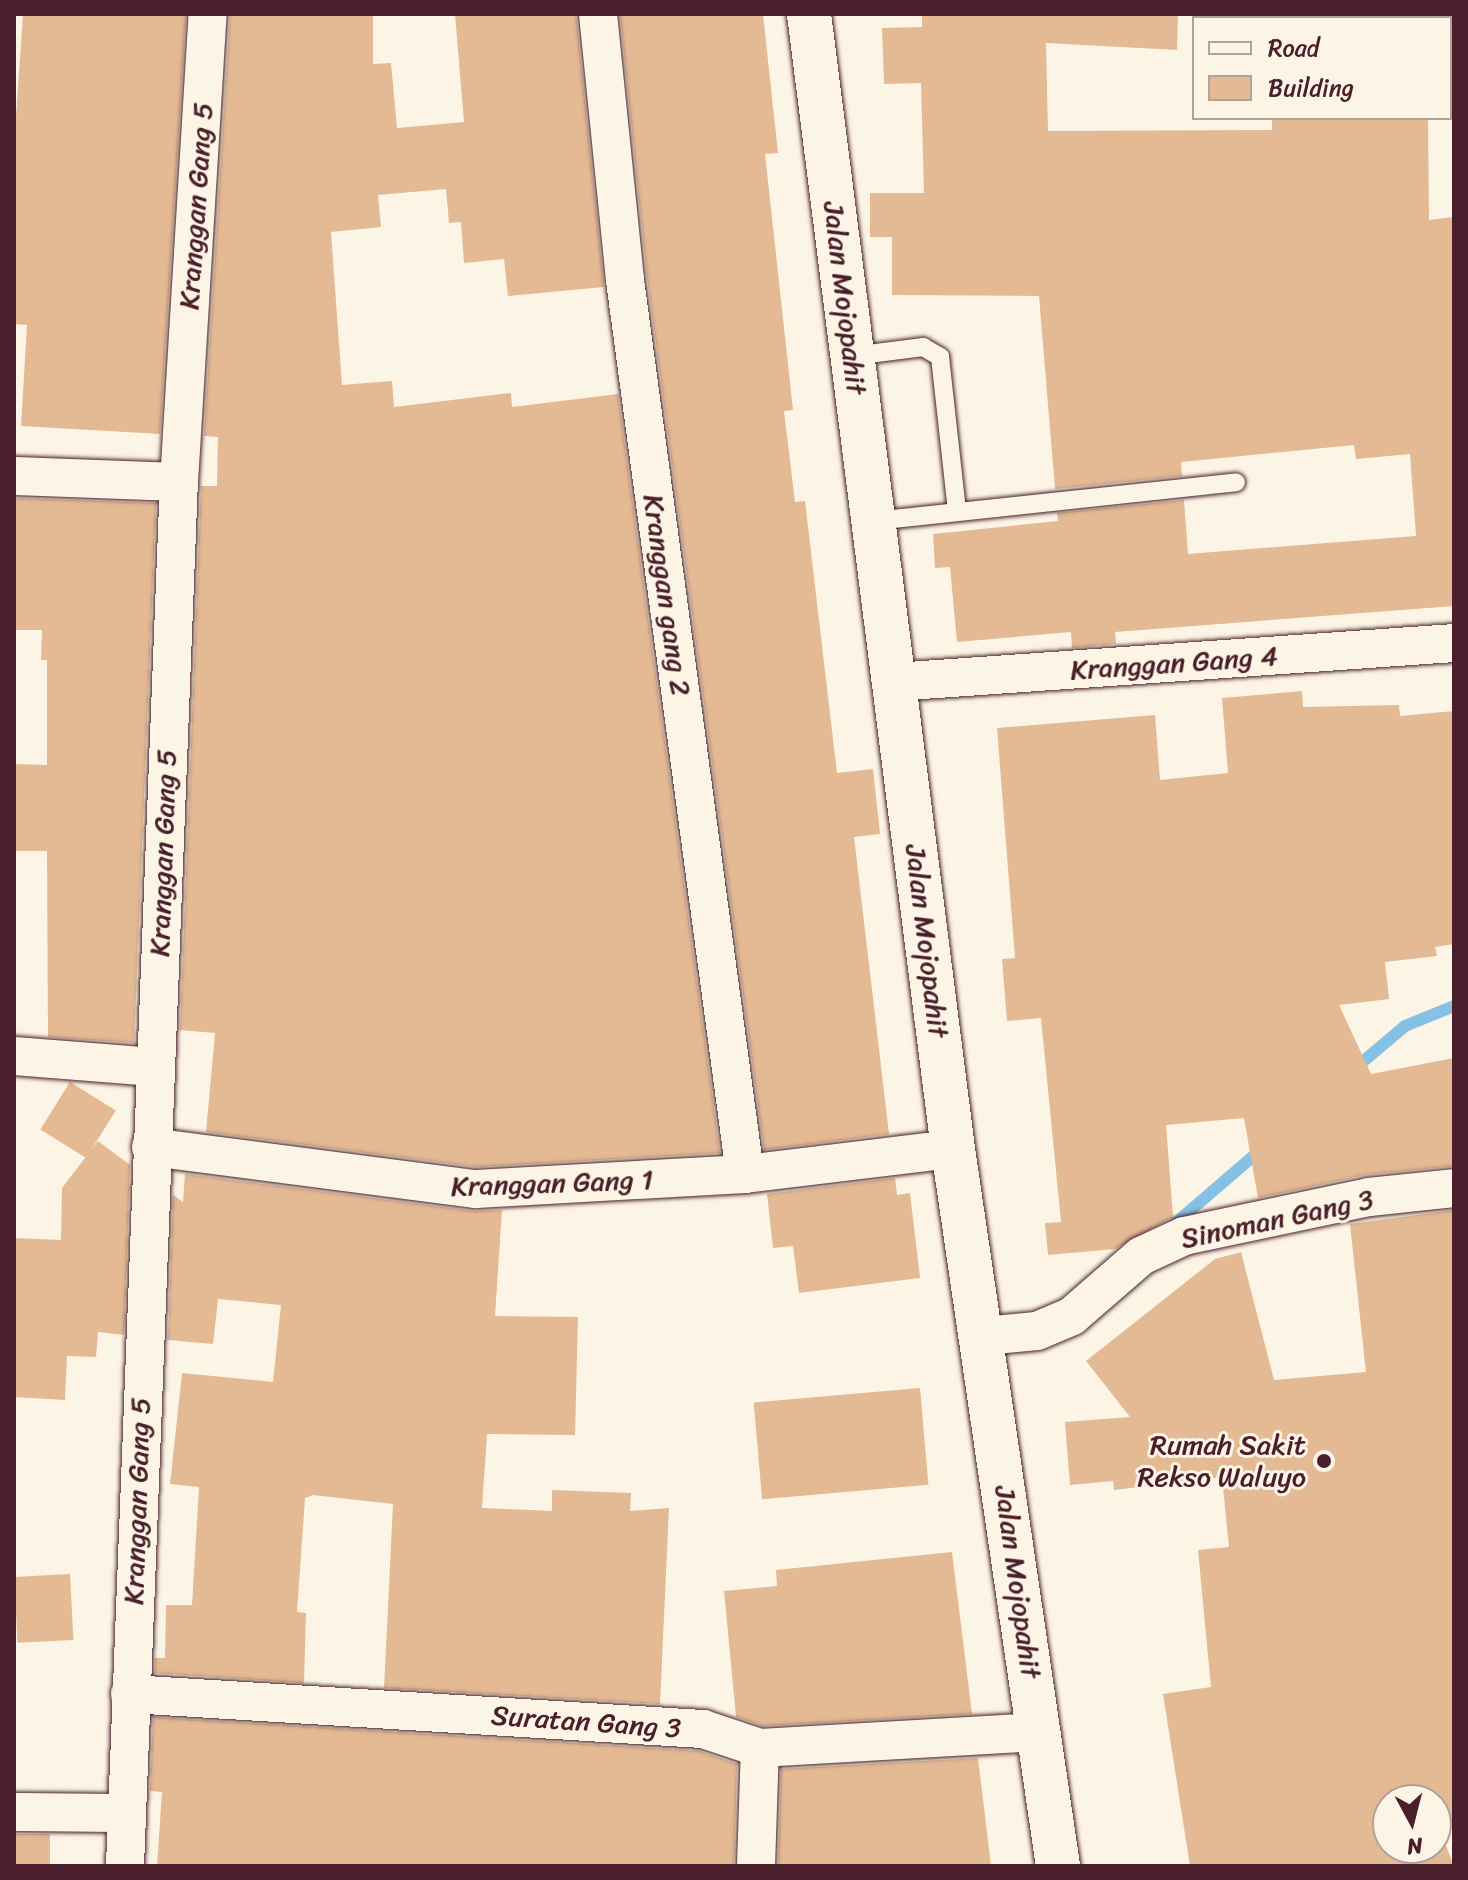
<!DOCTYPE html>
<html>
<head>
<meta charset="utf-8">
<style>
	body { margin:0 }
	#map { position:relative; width:1468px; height:1880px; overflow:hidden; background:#fcf5e5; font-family:Sriracha,sans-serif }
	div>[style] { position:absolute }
	.stream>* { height:12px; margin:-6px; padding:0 6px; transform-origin:6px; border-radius:6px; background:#84c1e4 }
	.building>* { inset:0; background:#e3ba94; transform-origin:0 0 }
	.roads { filter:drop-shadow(0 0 2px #4a1f2b) drop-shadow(0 0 2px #4a1f2b) }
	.lane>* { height:18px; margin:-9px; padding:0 9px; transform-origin:9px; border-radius:9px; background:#fcf5e5 }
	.street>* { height:38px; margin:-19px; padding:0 19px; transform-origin:19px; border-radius:19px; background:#fcf5e5 }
	.secondary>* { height:44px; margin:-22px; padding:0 22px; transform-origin:22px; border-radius:22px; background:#fcf5e5 }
	.dots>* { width:22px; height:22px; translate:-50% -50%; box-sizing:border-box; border:4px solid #fcf5e5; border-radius:50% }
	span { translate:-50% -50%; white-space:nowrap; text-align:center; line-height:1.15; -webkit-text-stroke:6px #fcf5e5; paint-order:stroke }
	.street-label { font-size:28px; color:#4a1f2b }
	.poi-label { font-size:28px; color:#4a1f2b }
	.right { translate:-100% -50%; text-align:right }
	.frame { position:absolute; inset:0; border:16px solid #4a1f2b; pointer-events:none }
	.legend { position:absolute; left:1192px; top:16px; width:260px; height:104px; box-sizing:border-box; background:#fcf5e5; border:2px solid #b59f9b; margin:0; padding:10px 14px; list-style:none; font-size:24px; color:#4a1f2b }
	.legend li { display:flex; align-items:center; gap:16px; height:40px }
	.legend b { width:40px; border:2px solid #b59f9b }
	.north { position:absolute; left:1372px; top:1784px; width:80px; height:80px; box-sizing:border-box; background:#fcf5e5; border:2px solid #b59f9b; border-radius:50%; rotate:173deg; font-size:22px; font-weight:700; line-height:32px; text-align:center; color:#4a1f2b }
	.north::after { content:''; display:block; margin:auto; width:28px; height:36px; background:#4a1f2b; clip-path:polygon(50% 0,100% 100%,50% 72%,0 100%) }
</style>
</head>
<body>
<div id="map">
	<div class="stream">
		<i style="left:1353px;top:1070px;width:68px;rotate:-40.2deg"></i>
		<i style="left:1405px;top:1026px;width:53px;rotate:-22.2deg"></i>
		<i style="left:1171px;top:1227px;width:123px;rotate:-40.7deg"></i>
	</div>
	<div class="building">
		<i style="clip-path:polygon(23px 14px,186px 14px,160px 434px,21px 426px,27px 325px,14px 324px,14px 145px)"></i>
		<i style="clip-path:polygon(230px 14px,373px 14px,373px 64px,391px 63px,397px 128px,464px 122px,455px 14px,576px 14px,604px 287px,508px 296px,504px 259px,464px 263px,461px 222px,449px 223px,446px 189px,378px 195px,381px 227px,331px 232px,342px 385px,392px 381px,394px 407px,511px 393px,512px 407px,618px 394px,720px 1153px,477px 1167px,206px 1132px,215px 1033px,180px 1030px,201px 486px,217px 486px,218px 437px,204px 436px)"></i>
		<i style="clip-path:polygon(620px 14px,763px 14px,778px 153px,765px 154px,793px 410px,784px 411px,795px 502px,805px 501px,837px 773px,873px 769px,880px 834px,854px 837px,889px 1134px,764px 1150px,647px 277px)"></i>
		<i style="clip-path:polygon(922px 14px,1178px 14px,1177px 50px,1046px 43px,1048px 131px,1272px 130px,1272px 118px,1428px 118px,1429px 220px,1454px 217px,1454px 606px,1115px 632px,1116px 644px,1072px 648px,1071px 632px,957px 642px,950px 567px,935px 568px,933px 534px,1058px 521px,1057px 513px,1184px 500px,1188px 554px,1416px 536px,1410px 454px,1356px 459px,1354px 445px,1181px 462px,1182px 476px,1055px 489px,1039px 296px,892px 295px,892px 237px,870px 237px,870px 193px,924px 193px,921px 83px,884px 84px,882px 28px,922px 27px)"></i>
		<i style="clip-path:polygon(14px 498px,156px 503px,134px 1043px,48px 1037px,47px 851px,14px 851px,14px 764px,47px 765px,47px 660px,41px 660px,42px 630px,14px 630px)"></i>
		<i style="clip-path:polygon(1302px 691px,1303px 707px,1399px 705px,1400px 716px,1454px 711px,1454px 944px,1435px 947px,1437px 956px,1385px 962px,1389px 999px,1339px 1005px,1371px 1074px,1454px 1058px,1454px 1166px,1365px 1175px,1258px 1198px,1244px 1118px,1166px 1125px,1173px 1217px,1115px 1249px,1048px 1255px,1045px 1223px,1061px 1222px,1041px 1018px,1007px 1021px,1002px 959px,1015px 958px,997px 728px,1155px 715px,1160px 780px,1228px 773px,1222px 698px)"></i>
		<i style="left:70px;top:1082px;width:54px;height:56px;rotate:32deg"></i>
		<i style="clip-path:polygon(98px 1141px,130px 1165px,124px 1335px,98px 1332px,96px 1357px,67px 1356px,65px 1400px,14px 1397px,14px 1238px,61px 1240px,62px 1188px)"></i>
		<i style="clip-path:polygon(185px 1174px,473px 1211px,502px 1210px,495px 1316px,578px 1317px,575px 1435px,487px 1434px,482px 1508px,552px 1511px,552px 1490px,631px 1493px,630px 1511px,669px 1508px,660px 1704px,384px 1688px,393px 1504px,313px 1495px,305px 1498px,297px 1612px,306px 1613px,304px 1683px,155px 1673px,155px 1658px,165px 1658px,166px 1605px,192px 1605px,199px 1487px,170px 1484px,182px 1373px,273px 1382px,281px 1305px,218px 1299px,213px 1344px,168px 1340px,173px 1195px,183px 1202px)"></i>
		<i style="clip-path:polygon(895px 1178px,897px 1195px,910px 1193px,920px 1278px,799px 1293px,793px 1246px,773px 1248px,767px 1194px)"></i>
		<i style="clip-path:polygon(evenodd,1454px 1210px,1454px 1821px,1437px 1823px,1454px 1866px,1190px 1866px,1163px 1694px,1211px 1687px,1198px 1550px,1229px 1547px,1222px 1477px,1114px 1490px,1113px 1481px,1070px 1485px,1065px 1422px,1130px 1417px,1086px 1361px,1215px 1259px,1241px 1252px,1274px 1380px,1366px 1372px,1350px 1224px,1454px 1210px,1388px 1800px,1436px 1800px,1436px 1848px,1388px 1848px,1388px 1800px)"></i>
		<i style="left:920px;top:1388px;width:97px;height:167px;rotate:85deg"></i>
		<i style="clip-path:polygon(952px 1552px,972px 1714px,763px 1726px,736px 1717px,724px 1591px,777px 1586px,776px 1570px)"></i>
		<i style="left:70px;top:1574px;width:66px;height:56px;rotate:87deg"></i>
		<i style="clip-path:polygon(153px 1717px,699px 1751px,737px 1764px,734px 1866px,157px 1866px,162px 1792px,150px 1791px)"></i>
		<i style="clip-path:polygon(978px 1758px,991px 1866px,778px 1866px,781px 1769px)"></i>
		<i style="left:14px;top:1834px;width:36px;height:32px"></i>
	</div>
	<div class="roads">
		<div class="lane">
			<i style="left:853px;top:356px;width:71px;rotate:-7.3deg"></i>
			<i style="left:923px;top:347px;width:20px;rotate:30deg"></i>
			<i style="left:940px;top:357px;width:154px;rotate:83.7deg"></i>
			<i style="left:874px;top:521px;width:364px;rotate:-6.1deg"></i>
		</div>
		<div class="street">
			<i style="left:598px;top:14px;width:267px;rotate:84.2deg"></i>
			<i style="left:625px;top:280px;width:902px;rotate:82.35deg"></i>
			<i style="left:14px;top:476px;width:165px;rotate:2.1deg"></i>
			<i style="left:894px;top:682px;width:561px;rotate:-3.98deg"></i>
			<i style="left:14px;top:1056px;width:141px;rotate:4.5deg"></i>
			<i style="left:151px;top:1147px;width:328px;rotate:7.4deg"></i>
			<i style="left:476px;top:1189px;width:269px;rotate:-3.2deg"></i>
			<i style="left:745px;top:1174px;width:209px;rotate:-6.9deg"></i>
			<i style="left:984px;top:1336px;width:53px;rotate:-5.4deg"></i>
			<i style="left:1037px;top:1331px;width:38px;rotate:-23deg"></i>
			<i style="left:1072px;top:1316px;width:91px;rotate:-41deg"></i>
			<i style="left:1141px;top:1256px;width:47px;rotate:-24.9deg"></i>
			<i style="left:1184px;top:1236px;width:189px;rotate:-11.9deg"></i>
			<i style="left:1369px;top:1197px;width:85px;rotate:-6deg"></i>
			<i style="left:130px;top:1694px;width:574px;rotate:3.5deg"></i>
			<i style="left:703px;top:1729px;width:60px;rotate:18.4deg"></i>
			<i style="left:760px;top:1748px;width:279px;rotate:-3.3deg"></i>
			<i style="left:14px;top:1812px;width:112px;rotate:0.5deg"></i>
			<i style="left:125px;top:1866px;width:1385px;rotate:-87.77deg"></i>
			<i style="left:179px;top:482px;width:469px;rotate:-86.5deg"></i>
			<i style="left:756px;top:1866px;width:118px;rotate:-88.1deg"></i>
		</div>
		<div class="secondary">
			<i style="left:809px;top:14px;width:1144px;rotate:82.77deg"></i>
			<i style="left:953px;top:1149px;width:725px;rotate:81.67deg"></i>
		</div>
	</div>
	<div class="dots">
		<i style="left:1324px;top:1461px;background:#4a1f2b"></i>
	</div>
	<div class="street-label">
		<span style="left:196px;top:206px;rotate:-86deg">Kranggan Gang 5</span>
		<span style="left:845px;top:298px;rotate:83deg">Jalan Mojopahit</span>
		<span style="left:667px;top:595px;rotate:82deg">Kranggan gang 2</span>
		<span style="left:1174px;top:663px;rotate:-4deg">Kranggan Gang 4</span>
		<span style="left:163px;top:853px;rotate:-88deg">Kranggan Gang 5</span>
		<span style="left:927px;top:941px;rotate:83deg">Jalan Mojopahit</span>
		<span style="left:552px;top:1183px;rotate:-2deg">Kranggan Gang 1</span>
		<span style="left:1277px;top:1219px;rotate:-12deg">Sinoman Gang 3</span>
		<span style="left:137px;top:1501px;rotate:-88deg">Kranggan Gang 5</span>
		<span style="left:1018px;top:1582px;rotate:82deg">Jalan Mojopahit</span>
		<span style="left:586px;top:1722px;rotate:4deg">Suratan Gang 3</span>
	</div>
	<div class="poi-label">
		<span class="right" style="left:1306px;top:1461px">Rumah Sakit<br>Rekso Waluyo</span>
	</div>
	<div class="frame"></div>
	<ul class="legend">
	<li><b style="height:10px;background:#fcf5e5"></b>Road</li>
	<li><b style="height:22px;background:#e3ba94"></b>Building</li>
	</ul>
	<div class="north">N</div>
</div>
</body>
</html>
